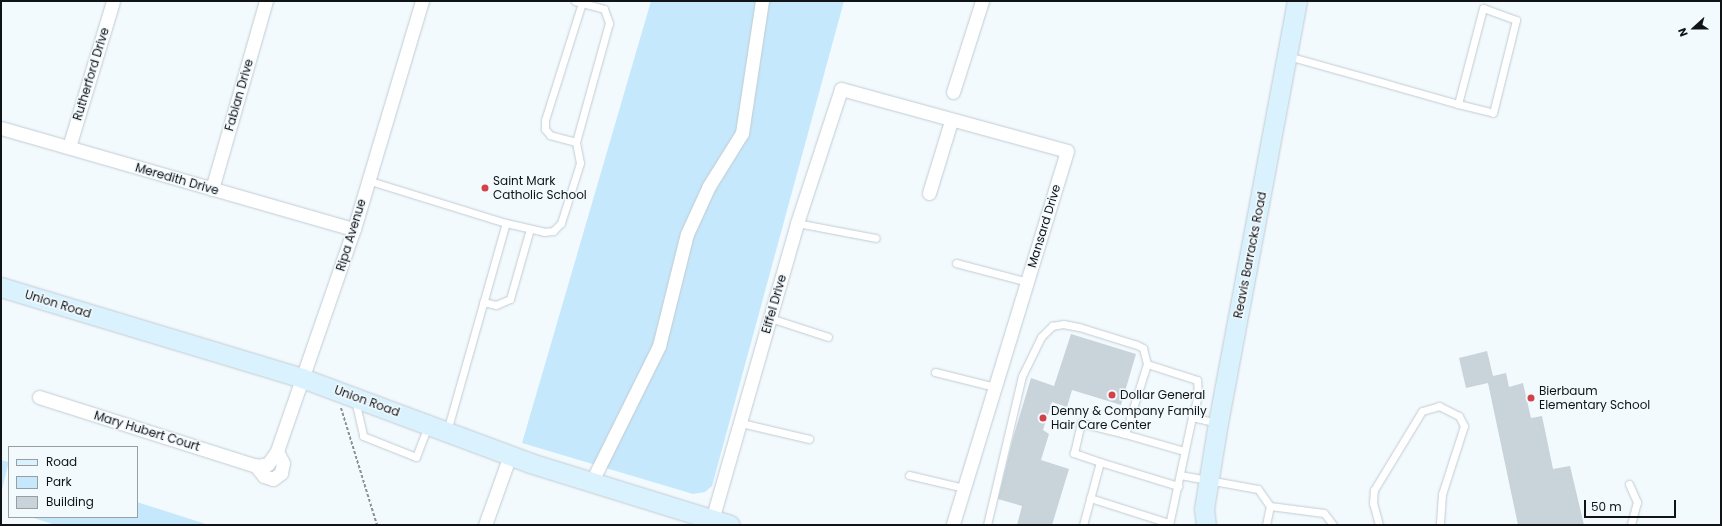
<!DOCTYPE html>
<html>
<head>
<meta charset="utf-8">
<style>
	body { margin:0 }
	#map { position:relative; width:1722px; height:526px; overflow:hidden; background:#f3fafe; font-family:Poppins,sans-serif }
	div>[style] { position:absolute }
	.green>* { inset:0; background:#c6e8fc; transform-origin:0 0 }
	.building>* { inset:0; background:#c8d3da }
	.path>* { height:2px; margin-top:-1px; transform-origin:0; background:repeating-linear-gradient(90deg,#8b9194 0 3px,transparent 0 5px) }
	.roads { filter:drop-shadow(0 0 1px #c0ccd2) drop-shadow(0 0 1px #c0ccd2) }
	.lane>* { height:7px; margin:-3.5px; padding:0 3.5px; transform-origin:3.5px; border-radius:3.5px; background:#fff }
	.street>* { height:13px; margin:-6.5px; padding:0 6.5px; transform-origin:6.5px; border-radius:6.5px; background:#fff }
	.secondary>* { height:19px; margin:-9.5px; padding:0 9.5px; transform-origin:9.5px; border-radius:9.5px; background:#daf2fe }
	.dots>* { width:11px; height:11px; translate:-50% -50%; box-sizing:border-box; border:2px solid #f3fafe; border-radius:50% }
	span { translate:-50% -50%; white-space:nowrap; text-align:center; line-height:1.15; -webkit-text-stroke:3px #f3fafe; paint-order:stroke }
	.street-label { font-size:12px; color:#101416 }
	.poi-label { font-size:12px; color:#101416 }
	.left { translate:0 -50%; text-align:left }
	.frame { position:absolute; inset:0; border:2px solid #101416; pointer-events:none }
	.legend { position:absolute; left:8px; top:446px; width:130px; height:72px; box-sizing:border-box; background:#f3fafe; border:1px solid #989ea1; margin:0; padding:5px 7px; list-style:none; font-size:12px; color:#101416 }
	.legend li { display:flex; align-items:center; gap:8px; height:20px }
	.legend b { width:20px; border:1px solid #989ea1 }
	.north { position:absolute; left:1674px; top:8px; width:40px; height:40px; -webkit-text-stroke:3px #f3fafe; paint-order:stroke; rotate:249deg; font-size:11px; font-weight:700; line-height:16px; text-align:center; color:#101416 }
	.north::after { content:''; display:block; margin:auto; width:14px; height:18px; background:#101416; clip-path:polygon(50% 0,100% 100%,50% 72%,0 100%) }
	.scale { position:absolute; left:1584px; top:500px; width:92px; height:18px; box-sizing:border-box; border:2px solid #101416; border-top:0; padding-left:5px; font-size:12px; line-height:14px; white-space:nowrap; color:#101416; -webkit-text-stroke:3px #f3fafe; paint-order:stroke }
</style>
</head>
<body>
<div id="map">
	<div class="green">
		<i style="clip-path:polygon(651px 1px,844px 1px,712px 486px,705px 492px,693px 494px,522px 443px)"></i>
		<i style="left:1px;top:460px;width:8px;height:48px;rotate:14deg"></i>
		<i style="clip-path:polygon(137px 502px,209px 525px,56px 525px,30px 517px,137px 517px)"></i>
	</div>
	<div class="building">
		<i style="clip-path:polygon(1071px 334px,1136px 354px,1121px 405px,1072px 390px,1067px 407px,1052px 402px,1043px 430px,1049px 434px,1041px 460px,1069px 469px,1052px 525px,1017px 525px,1022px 506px,998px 499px,1013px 438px,1031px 378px,1054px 386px)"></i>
		<i style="clip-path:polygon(1487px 351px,1493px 376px,1506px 373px,1509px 387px,1523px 383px,1531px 418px,1542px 416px,1553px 469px,1570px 466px,1584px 525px,1518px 525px,1488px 383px,1466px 388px,1459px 358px)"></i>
	</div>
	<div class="path">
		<i style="left:341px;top:408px;width:122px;rotate:72.9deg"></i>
	</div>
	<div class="roads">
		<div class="lane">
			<i style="left:575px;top:1px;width:30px;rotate:15deg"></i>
			<i style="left:604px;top:9px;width:15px;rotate:70deg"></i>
			<i style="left:609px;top:23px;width:123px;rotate:105.5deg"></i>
			<i style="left:576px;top:142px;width:27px;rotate:-165deg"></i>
			<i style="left:550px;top:135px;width:8px;rotate:-130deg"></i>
			<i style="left:545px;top:129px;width:9px;rotate:-90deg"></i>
			<i style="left:545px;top:120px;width:123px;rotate:-72.5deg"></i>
			<i style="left:1288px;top:56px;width:107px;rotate:15.7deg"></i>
			<i style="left:1391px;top:85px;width:70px;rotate:15.8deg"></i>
			<i style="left:1458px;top:104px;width:36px;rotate:14deg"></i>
			<i style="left:1493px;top:113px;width:96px;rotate:-76.1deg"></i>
			<i style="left:1516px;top:20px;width:35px;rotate:-160deg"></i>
			<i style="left:1483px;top:8px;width:99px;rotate:104.6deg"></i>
			<i style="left:367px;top:180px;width:145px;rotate:17.2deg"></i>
			<i style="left:797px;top:223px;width:80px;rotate:10.8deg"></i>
			<i style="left:956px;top:263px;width:74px;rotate:14.8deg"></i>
			<i style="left:483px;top:302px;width:13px;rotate:13deg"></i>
			<i style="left:496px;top:305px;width:15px;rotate:-23deg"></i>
			<i style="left:510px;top:299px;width:73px;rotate:-74.1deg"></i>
			<i style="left:770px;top:318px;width:61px;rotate:18.1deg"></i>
			<i style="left:935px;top:372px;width:62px;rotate:14deg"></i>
			<i style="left:355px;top:400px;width:37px;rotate:77deg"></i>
			<i style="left:363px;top:436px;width:57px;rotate:21.6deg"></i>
			<i style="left:416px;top:457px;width:33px;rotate:-69deg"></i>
			<i style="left:741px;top:423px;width:70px;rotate:13.2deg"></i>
			<i style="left:447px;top:431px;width:216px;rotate:-74.2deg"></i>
			<i style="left:506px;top:223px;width:39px;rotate:13deg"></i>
			<i style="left:544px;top:232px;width:9px;rotate:-6deg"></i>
			<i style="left:553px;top:231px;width:11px;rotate:-45deg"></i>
			<i style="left:561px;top:223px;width:63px;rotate:-72.4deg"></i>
			<i style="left:580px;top:163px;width:21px;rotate:-101deg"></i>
			<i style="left:1125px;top:434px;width:61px;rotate:16.1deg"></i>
			<i style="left:1100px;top:462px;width:28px;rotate:-161deg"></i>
			<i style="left:1074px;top:453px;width:31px;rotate:-77deg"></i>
			<i style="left:1081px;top:423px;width:45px;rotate:14deg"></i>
			<i style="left:1125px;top:434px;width:73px;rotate:-72.6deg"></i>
			<i style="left:1147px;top:364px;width:52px;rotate:17.7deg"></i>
			<i style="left:1197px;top:380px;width:16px;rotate:86deg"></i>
			<i style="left:1198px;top:396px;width:22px;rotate:106deg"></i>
			<i style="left:909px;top:475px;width:57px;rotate:13.3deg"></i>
			<i style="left:1180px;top:475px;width:79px;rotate:10.2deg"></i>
			<i style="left:1258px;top:489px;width:21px;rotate:55deg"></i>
			<i style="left:1270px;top:506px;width:19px;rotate:102deg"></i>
			<i style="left:1629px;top:484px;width:20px;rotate:66deg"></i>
			<i style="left:1637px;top:502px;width:24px;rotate:105deg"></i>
			<i style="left:1090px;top:498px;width:83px;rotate:17.6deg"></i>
			<i style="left:1270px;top:506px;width:54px;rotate:7.4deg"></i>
			<i style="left:1324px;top:513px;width:15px;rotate:53deg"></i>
			<i style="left:987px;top:525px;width:153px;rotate:-76.8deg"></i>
			<i style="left:1022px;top:376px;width:43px;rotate:-64deg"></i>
			<i style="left:1041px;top:337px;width:16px;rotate:-45deg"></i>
			<i style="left:1052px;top:326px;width:11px;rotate:-10deg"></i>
			<i style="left:1063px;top:324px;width:16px;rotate:11deg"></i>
			<i style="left:1079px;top:327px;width:61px;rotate:17.2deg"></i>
			<i style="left:1137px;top:345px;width:7px;rotate:27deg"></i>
			<i style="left:1143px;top:348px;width:16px;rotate:76deg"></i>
			<i style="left:1083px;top:525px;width:65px;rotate:-74.9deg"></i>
			<i style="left:1100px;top:462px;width:82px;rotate:17.1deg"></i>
			<i style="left:1169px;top:525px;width:110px;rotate:-78deg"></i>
			<i style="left:1192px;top:417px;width:27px;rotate:13deg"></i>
			<i style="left:1379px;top:525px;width:23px;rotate:-105deg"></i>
			<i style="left:1373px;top:503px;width:13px;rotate:-86deg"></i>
			<i style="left:1374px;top:490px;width:92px;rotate:-58.7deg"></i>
			<i style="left:1422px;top:411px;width:18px;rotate:-16deg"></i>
			<i style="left:1439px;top:406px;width:22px;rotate:27deg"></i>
			<i style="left:1459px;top:416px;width:11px;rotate:63deg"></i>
			<i style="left:1464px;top:426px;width:71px;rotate:107.9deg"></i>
			<i style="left:1442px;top:494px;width:31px;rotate:94deg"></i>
		</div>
		<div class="street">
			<i style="left:953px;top:92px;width:96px;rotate:-72.3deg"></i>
			<i style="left:1px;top:128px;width:367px;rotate:16deg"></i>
			<i style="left:69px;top:147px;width:152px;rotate:-73.2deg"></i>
			<i style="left:212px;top:189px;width:196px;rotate:-74deg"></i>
			<i style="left:929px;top:193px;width:75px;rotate:-73deg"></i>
			<i style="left:39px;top:397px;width:229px;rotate:17.6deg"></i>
			<i style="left:257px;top:466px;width:11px;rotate:-10deg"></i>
			<i style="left:268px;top:464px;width:16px;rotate:-55deg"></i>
			<i style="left:277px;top:451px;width:235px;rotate:-70.9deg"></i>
			<i style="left:354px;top:229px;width:238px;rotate:-73.4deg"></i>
			<i style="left:255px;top:465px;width:14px;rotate:51deg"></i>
			<i style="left:264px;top:476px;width:9px;rotate:18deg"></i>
			<i style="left:273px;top:479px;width:10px;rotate:-37deg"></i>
			<i style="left:281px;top:473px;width:10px;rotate:-79deg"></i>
			<i style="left:283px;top:463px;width:13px;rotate:-117deg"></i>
			<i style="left:591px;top:483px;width:153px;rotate:-63.6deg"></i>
			<i style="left:659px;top:346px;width:115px;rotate:-76deg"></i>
			<i style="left:687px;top:234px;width:53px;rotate:-65.4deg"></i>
			<i style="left:709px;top:186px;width:62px;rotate:-58.1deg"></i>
			<i style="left:742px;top:133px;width:134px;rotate:-81.4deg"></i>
			<i style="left:712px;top:520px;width:309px;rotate:-74deg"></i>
			<i style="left:797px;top:223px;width:141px;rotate:-71.8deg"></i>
			<i style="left:841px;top:89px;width:234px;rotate:15.3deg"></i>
			<i style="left:1067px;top:151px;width:391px;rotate:107deg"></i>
			<i style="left:485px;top:525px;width:74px;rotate:-70.3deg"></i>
		</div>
		<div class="secondary">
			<i style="left:1px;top:287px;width:314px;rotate:16.8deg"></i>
			<i style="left:302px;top:378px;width:243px;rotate:20.4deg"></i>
			<i style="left:530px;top:463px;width:209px;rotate:17.2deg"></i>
			<i style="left:1206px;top:525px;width:16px;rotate:-97deg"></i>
			<i style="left:1204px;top:509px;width:87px;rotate:-80.8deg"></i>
			<i style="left:1218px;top:423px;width:429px;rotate:-79.4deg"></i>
		</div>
	</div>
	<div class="dots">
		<i style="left:485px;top:188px;background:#d24248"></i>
		<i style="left:1112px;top:395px;background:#d24248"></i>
		<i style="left:1531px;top:398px;background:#d24248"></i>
		<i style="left:1043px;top:418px;background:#d24248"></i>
	</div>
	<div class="street-label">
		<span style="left:91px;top:74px;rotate:-73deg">Rutherford Drive</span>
		<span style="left:239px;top:95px;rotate:-74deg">Fabian Drive</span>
		<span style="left:177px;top:179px;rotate:16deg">Meredith Drive</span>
		<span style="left:1044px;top:226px;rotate:-73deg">Mansard Drive</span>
		<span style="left:351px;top:235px;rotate:-73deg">Ripa Avenue</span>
		<span style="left:1250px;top:255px;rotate:-79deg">Reavis Barracks Road</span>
		<span style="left:58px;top:304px;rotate:17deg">Union Road</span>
		<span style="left:774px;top:304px;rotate:-74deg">Eiffel Drive</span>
		<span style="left:367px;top:401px;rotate:20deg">Union Road</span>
		<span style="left:147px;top:431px;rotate:17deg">Mary Hubert Court</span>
	</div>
	<div class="poi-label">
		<span class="left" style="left:493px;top:188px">Saint Mark<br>Catholic School</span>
		<span class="left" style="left:1539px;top:398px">Bierbaum<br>Elementary School</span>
		<span class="left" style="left:1120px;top:395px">Dollar General</span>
		<span class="left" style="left:1051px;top:418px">Denny &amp; Company Family<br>Hair Care Center</span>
	</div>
	<div class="frame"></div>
	<ul class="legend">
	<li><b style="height:5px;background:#daf2fe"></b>Road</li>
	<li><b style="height:11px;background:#c6e8fc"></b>Park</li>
	<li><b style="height:11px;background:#c8d3da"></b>Building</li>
	</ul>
	<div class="north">N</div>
	<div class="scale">50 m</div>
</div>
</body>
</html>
